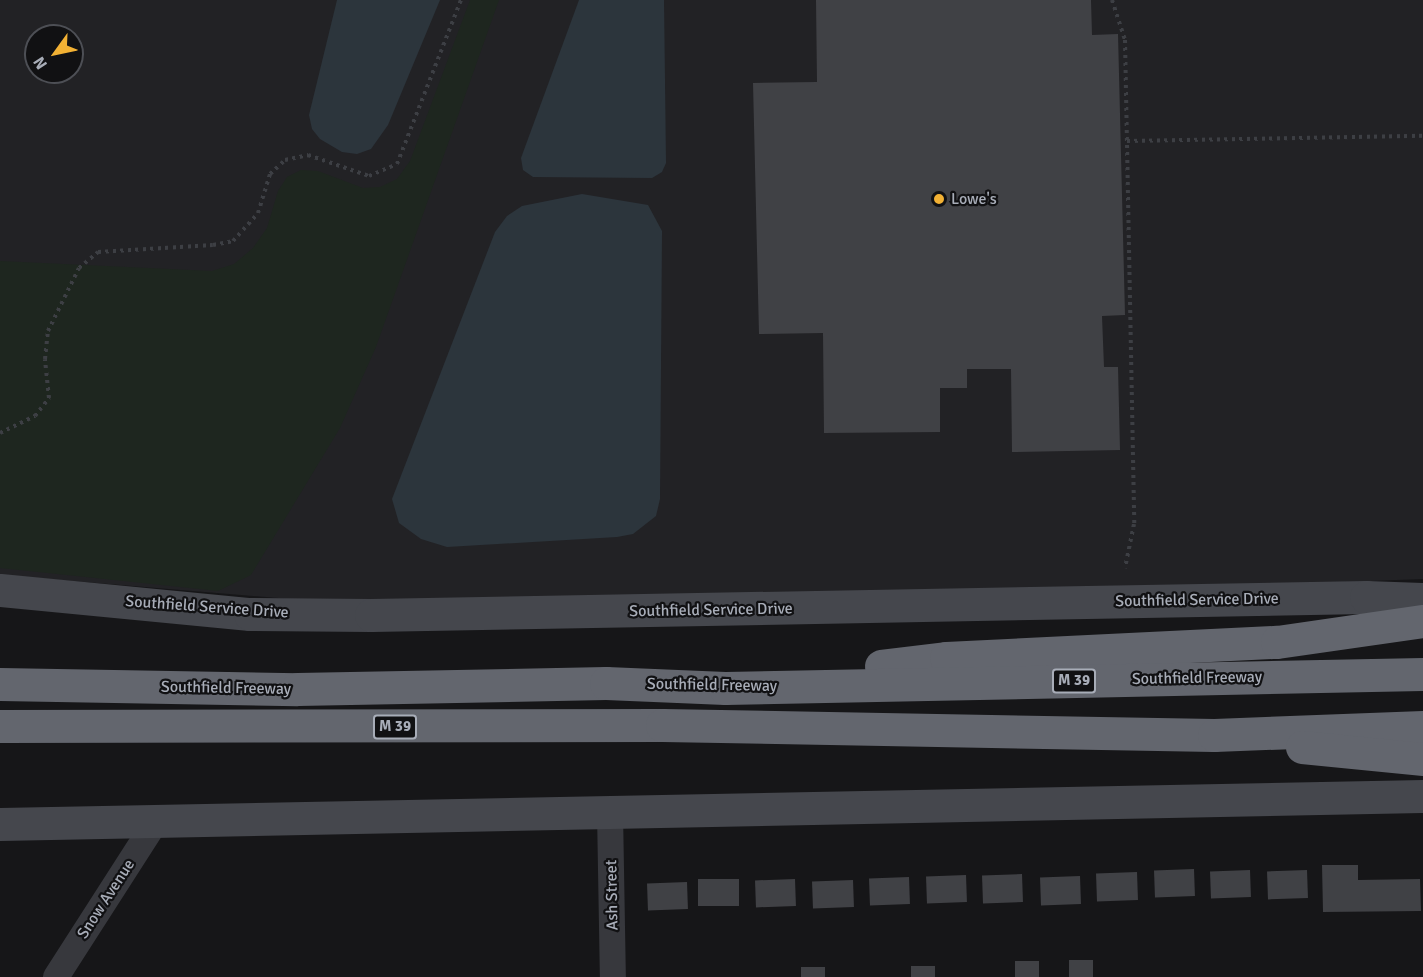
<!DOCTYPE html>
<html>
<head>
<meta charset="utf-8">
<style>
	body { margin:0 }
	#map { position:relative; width:1423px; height:977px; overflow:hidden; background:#161618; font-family:Signika,sans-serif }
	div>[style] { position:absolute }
	.built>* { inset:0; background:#222225 }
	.green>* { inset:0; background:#1e261f }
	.water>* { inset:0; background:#2c353c }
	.building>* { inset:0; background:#404145; transform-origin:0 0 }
	.path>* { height:4px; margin-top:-2px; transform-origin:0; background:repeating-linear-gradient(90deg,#3d3f44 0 3px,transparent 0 7.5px) }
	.minor>* { height:26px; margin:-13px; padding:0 13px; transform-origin:13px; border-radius:13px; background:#37383d }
	.secondary>* { height:33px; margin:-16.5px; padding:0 16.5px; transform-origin:16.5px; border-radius:16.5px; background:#45474d }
	.motorway>* { height:33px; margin:-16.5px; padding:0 16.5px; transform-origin:16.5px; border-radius:16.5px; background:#63666e }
	.dots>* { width:16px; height:16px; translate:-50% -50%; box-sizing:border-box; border:3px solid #111113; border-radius:50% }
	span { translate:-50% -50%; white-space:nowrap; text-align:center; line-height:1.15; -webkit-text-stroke:4.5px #111113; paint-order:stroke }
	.shield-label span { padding:2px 4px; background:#111113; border:2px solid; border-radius:4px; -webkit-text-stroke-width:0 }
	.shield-label { font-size:15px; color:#a8adb8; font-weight:700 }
	.poi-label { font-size:16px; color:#a8adb8 }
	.left { translate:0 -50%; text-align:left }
	.street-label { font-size:16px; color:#a8adb8 }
	.north { position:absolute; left:24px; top:24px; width:60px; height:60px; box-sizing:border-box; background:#111113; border:2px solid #4d4f55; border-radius:50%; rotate:237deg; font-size:16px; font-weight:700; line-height:24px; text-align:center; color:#a8adb8 }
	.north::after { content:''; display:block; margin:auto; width:21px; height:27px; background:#f2b134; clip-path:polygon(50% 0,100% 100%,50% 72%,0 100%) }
</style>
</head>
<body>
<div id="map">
	<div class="built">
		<i style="clip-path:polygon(evenodd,0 0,1423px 0,1423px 579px,1183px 588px,338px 603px,0 575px,0 0,36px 36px,72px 36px,72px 72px,36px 72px,36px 36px)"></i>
	</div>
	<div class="green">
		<i style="clip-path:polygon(470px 0,499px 0,376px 347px,340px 428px,251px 575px,218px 591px,0 568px,0 261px,212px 271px,234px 264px,253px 248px,267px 228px,278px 191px,287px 177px,301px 170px,318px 171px,363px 188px,380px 187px,397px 179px,410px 161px)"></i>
	</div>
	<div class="water">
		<i style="clip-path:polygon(337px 0,440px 0,388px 125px,371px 149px,357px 154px,342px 152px,320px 139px,312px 129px,309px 115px)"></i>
		<i style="clip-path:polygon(579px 0,664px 0,666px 163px,662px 172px,652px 178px,533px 177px,523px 170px,521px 158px)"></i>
		<i style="clip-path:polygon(582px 194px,648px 205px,662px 231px,660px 499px,656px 516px,633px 534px,617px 537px,447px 547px,421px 539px,399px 523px,392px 499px,495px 232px,507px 216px,522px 206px)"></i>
	</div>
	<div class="building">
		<i style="clip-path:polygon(816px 0,1091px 0,1092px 35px,1118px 34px,1125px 315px,1102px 316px,1104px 367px,1118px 367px,1120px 450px,1012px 452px,1011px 369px,967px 369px,967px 388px,940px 388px,940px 432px,824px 433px,823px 333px,759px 334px,753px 83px,817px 82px)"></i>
		<i style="clip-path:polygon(1322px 865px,1358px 865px,1358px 880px,1420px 879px,1421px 911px,1323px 912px)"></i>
		<i style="left:1194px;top:869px;width:27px;height:40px;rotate:88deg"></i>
		<i style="left:1250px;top:870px;width:27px;height:40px;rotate:88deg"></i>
		<i style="left:1307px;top:870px;width:28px;height:40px;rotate:88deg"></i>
		<i style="left:1137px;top:872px;width:28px;height:41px;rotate:88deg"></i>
		<i style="left:1022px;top:874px;width:28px;height:40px;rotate:88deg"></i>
		<i style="left:966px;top:875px;width:27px;height:40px;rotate:88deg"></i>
		<i style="left:1080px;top:876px;width:28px;height:40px;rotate:88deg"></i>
		<i style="left:909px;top:877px;width:27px;height:40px;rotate:88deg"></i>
		<i style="left:739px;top:879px;width:27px;height:41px;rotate:90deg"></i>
		<i style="left:795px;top:879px;width:27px;height:40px;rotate:88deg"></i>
		<i style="left:853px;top:880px;width:27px;height:41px;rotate:88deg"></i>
		<i style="left:687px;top:882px;width:27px;height:40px;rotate:88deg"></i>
		<i style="left:1093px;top:960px;width:17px;height:24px;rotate:90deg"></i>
		<i style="left:1015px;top:961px;width:24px;height:16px"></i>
		<i style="left:911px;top:966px;width:24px;height:11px"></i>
		<i style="left:825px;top:967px;width:10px;height:24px;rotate:90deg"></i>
	</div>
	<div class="path">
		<i style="left:1112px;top:0;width:42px;rotate:72deg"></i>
		<i style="left:1125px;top:40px;width:484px;rotate:88.9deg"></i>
		<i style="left:1134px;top:524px;width:45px;rotate:101.6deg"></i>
		<i style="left:1127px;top:141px;width:296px;rotate:-1deg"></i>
		<i style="left:0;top:433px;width:39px;rotate:-26deg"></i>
		<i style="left:35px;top:416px;width:23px;rotate:-52deg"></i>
		<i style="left:49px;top:398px;width:39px;rotate:-96deg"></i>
		<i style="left:45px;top:359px;width:28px;rotate:-84deg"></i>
		<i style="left:48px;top:331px;width:70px;rotate:-63.8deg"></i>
		<i style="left:79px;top:268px;width:25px;rotate:-40deg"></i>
		<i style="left:98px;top:252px;width:115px;rotate:-3.5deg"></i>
		<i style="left:213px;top:245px;width:20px;rotate:-11deg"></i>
		<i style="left:233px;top:241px;width:38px;rotate:-48deg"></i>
		<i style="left:258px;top:213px;width:41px;rotate:-72.9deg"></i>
		<i style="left:270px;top:174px;width:21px;rotate:-43deg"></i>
		<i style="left:285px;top:160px;width:24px;rotate:-12deg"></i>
		<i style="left:308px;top:155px;width:65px;rotate:19deg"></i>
		<i style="left:369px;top:176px;width:30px;rotate:-23deg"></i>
		<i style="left:397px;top:164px;width:176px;rotate:-68.7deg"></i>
	</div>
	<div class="minor">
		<i style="left:610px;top:812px;width:165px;rotate:89deg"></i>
		<i style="left:56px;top:977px;width:185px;rotate:-57.3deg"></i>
	</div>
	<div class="secondary">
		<i style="left:0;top:590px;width:251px;rotate:5.5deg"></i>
		<i style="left:250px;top:614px;width:121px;rotate:0.5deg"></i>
		<i style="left:371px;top:615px;width:995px;rotate:-1.04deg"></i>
		<i style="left:1366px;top:597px;width:57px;rotate:2deg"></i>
		<i style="left:0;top:824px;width:1423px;rotate:-1.13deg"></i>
	</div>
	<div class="motorway">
		<i style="left:881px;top:666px;width:65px;rotate:-7deg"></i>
		<i style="left:946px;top:658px;width:331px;rotate:-2.8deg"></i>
		<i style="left:1277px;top:642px;width:148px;rotate:-8.2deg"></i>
		<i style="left:0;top:684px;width:297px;rotate:1deg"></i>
		<i style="left:297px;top:689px;width:309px;rotate:-1.1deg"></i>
		<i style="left:606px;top:683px;width:119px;rotate:2.4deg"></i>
		<i style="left:725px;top:688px;width:698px;rotate:-1.15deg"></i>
		<i style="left:0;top:726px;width:662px;rotate:-0.09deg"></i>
		<i style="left:662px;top:725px;width:552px;rotate:1.04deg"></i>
		<i style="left:1214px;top:735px;width:209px;rotate:-2.2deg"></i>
		<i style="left:1302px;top:747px;width:122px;rotate:5.7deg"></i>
	</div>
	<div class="dots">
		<i style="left:939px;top:199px;background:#f2b134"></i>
	</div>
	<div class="shield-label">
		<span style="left:1074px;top:681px">M 39</span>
		<span style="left:395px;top:727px">M 39</span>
	</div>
	<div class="poi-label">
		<span class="left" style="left:951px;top:199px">Lowe's</span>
	</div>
	<div class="street-label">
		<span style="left:1197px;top:600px;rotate:-1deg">Southfield Service Drive</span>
		<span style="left:207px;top:607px;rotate:4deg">Southfield Service Drive</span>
		<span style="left:711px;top:610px;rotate:-1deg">Southfield Service Drive</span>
		<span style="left:1197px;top:678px;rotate:-1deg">Southfield Freeway</span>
		<span style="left:712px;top:685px;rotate:1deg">Southfield Freeway</span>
		<span style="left:226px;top:688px;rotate:1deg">Southfield Freeway</span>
		<span style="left:612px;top:895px;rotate:-91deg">Ash Street</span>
		<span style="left:106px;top:899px;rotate:-57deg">Snow Avenue</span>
	</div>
	<div class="north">N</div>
</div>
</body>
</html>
